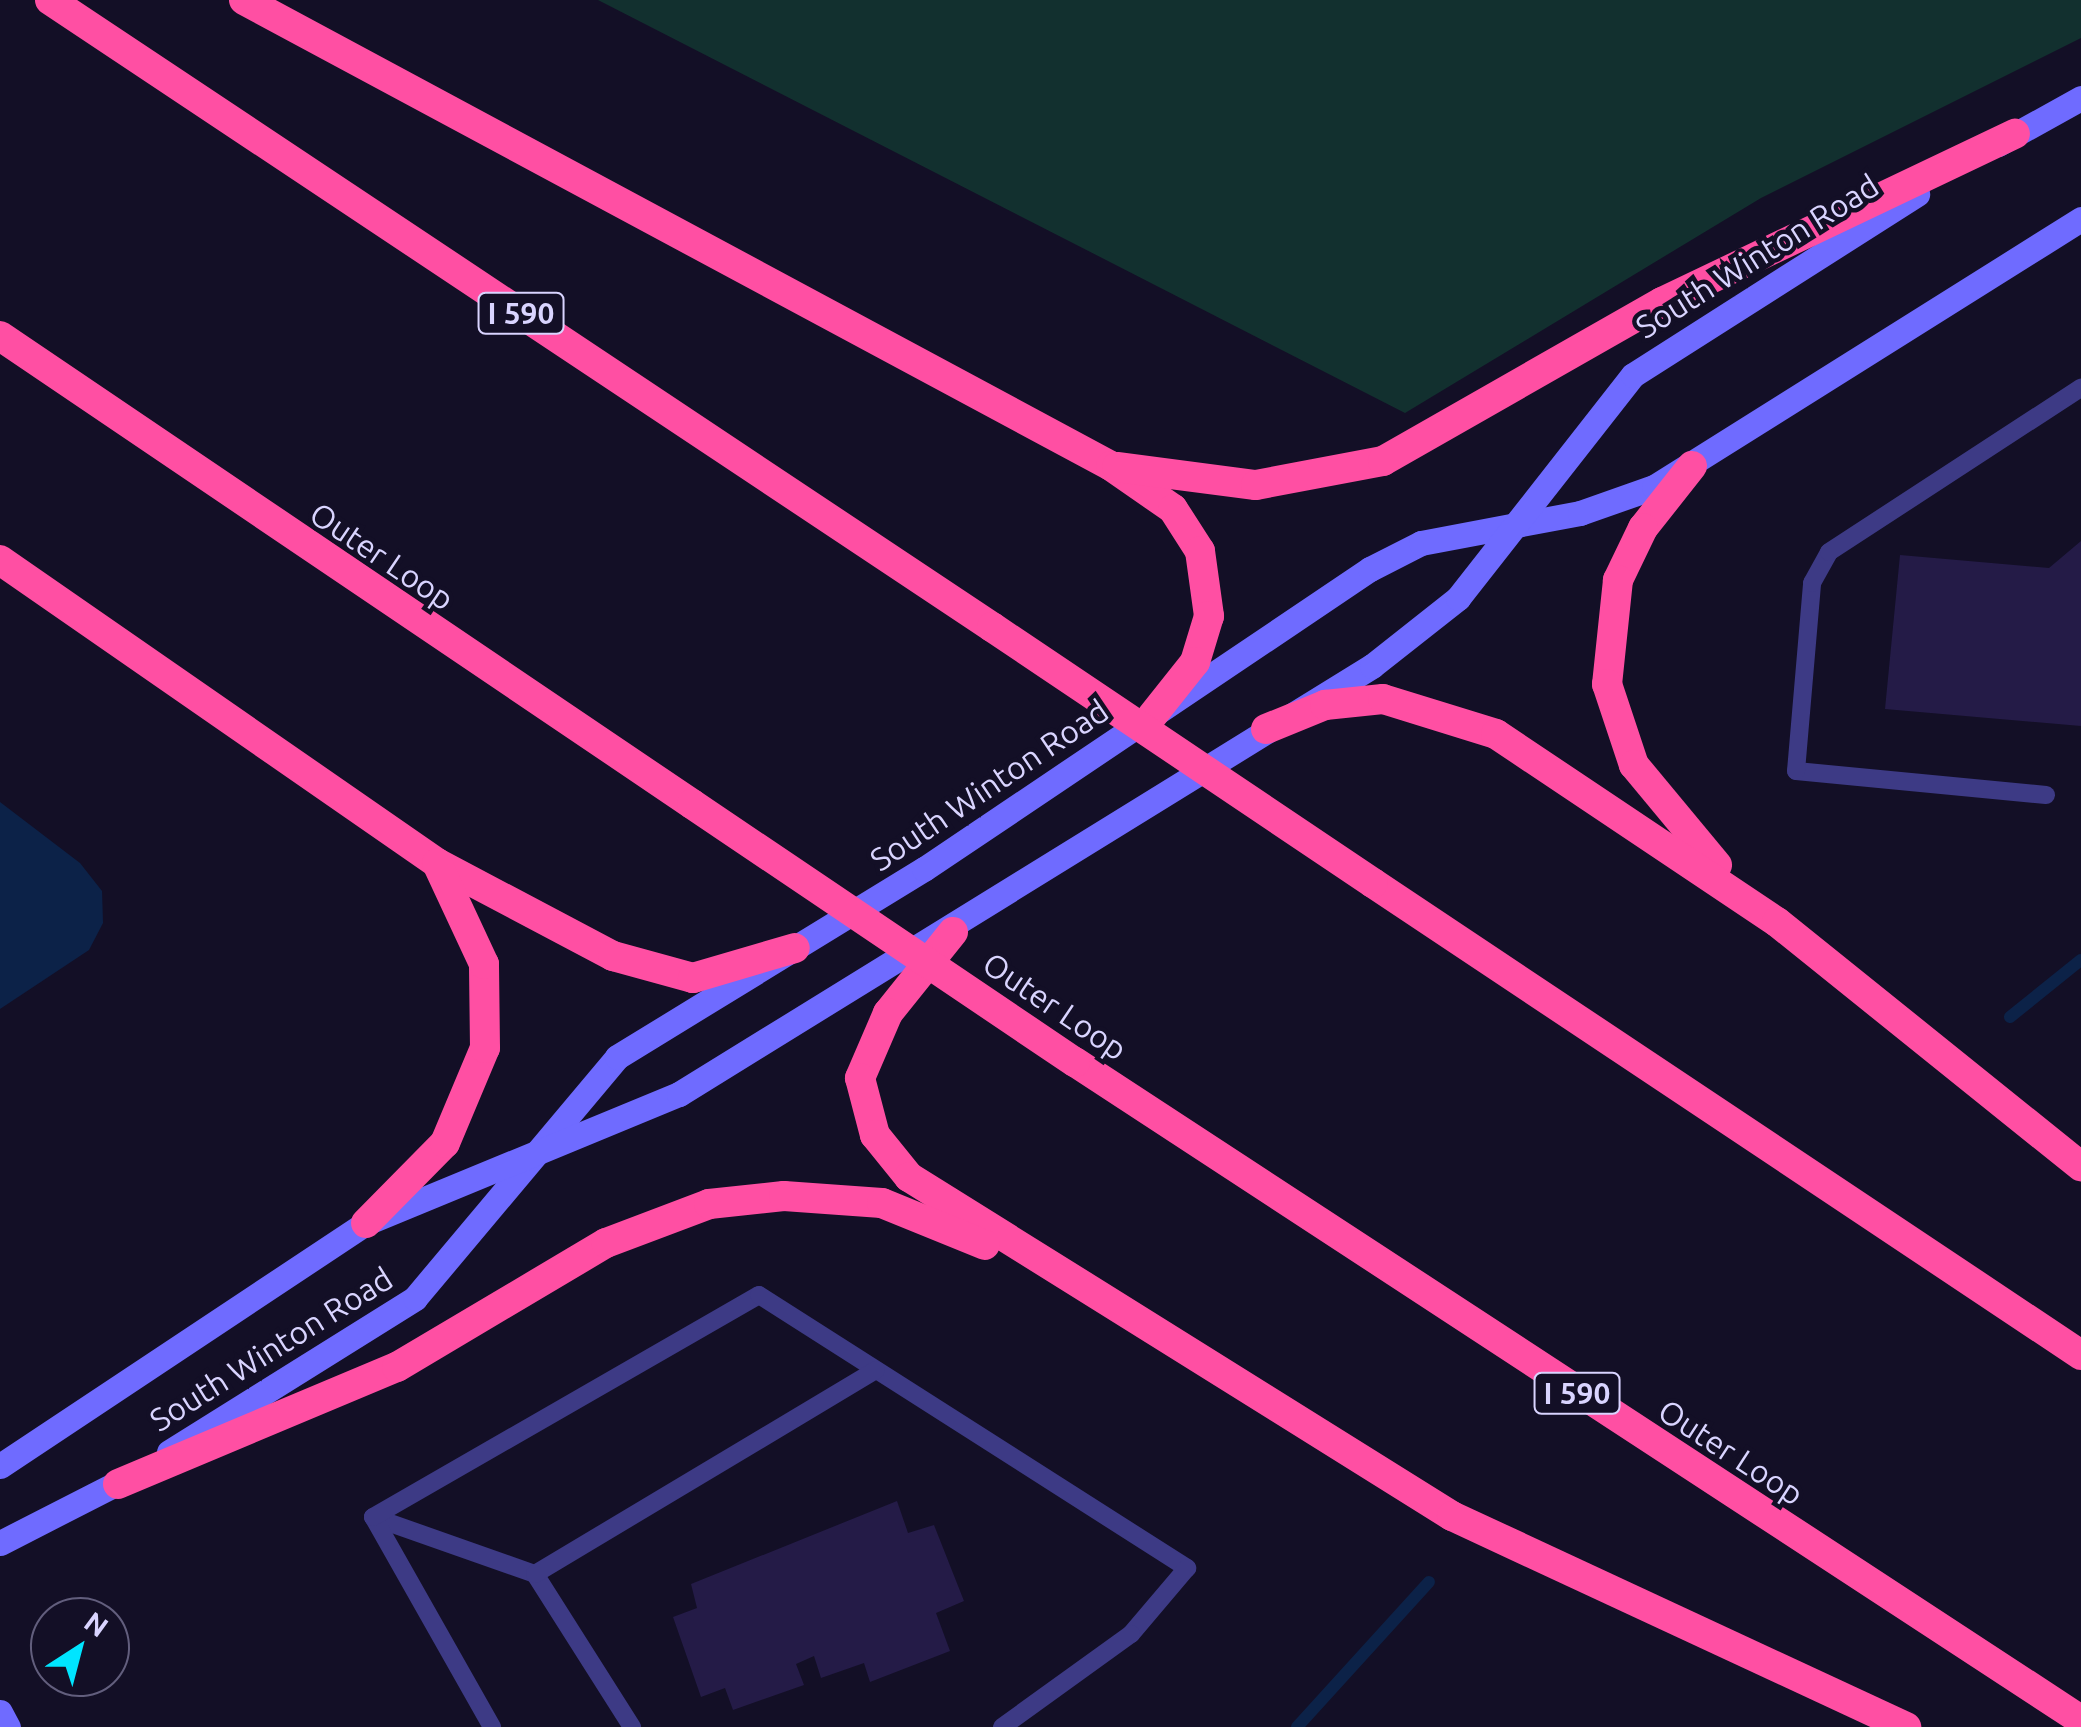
<!DOCTYPE html>
<html>
<head>
<meta charset="utf-8">
<style>
	body { margin:0 }
	#map { position:relative; width:2081px; height:1727px; overflow:hidden; background:#130f26; font-family:Ubuntu,sans-serif }
	div>[style] { position:absolute }
	.green>* { inset:0; background:#12302f }
	.water>* { inset:0; background:#0c2248 }
	.stream>* { height:12px; margin:-6px; padding:0 6px; transform-origin:6px; border-radius:6px; background:#0c2248 }
	.building>* { inset:0; background:#241b47 }
	.lane>* { height:18px; margin:-9px; padding:0 9px; transform-origin:9px; border-radius:9px; background:#3d3a85 }
	.secondary>* { height:25px; margin:-12.5px; padding:0 12.5px; transform-origin:12.5px; border-radius:12.5px; background:#6f6bff }
	.highway>* { height:30px; margin:-15px; padding:0 15px; transform-origin:15px; border-radius:15px; background:#ff4fa3 }
	.highway-bridge>* { height:30px; margin:-15px; padding:0 15px; transform-origin:15px; border-radius:15px; background:#ff4fa3 }
	span { translate:-50% -50%; white-space:nowrap; text-align:center; line-height:1.15; -webkit-text-stroke:9px #130f26; paint-order:stroke }
	.shield-label span { padding:2px 8px; background:#130f26; border:2px solid; border-radius:8px; -webkit-text-stroke-width:0 }
	.shield-label { font-size:30px; color:#d9d4ff; font-weight:700 }
	.street-label { font-size:32px; color:#d9d4ff }
	.north { position:absolute; left:30px; top:1597px; width:100px; height:100px; box-sizing:border-box; background:#130f26; border:2px solid #625e7d; border-radius:50%; rotate:36deg; font-size:28px; font-weight:700; line-height:40px; text-align:center; color:#d9d4ff }
	.north::after { content:''; display:block; margin:auto; width:35px; height:45px; background:#00e5ff; clip-path:polygon(50% 0,100% 100%,50% 72%,0 100%) }
</style>
</head>
<body>
<div id="map">
	<div class="green">
		<i style="clip-path:polygon(598px 0,2081px 0,2081px 38px,1761px 198px,1405px 413px)"></i>
	</div>
	<div class="water">
		<i style="clip-path:polygon(0 802px,80px 863px,102px 891px,103px 923px,89px 950px,0 1009px)"></i>
	</div>
	<div class="stream">
		<i style="left:2010px;top:1017px;width:91px;rotate:-38.8deg"></i>
		<i style="left:1297px;top:1727px;width:196px;rotate:-47.7deg"></i>
	</div>
	<div class="building">
		<i style="clip-path:polygon(2081px 541px,2081px 726px,1885px 709px,1900px 555px,2049px 568px)"></i>
		<i style="clip-path:polygon(897px 1501px,908px 1533px,934px 1525px,964px 1601px,936px 1613px,950px 1651px,870px 1682px,864px 1663px,821px 1678px,814px 1656px,796px 1664px,804px 1685px,733px 1710px,725px 1688px,701px 1697px,673px 1617px,697px 1608px,691px 1584px)"></i>
	</div>
	<div class="lane">
		<i style="left:2046px;top:795px;width:251px;rotate:-174.5deg"></i>
		<i style="left:1796px;top:771px;width:189px;rotate:-85.1deg"></i>
		<i style="left:1812px;top:583px;width:35px;rotate:-61deg"></i>
		<i style="left:1829px;top:552px;width:301px;rotate:-33.1deg"></i>
		<i style="left:373px;top:1517px;width:172px;rotate:19.4deg"></i>
		<i style="left:492px;top:1727px;width:241px;rotate:-119.5deg"></i>
		<i style="left:373px;top:1517px;width:445px;rotate:-29.9deg"></i>
		<i style="left:759px;top:1295px;width:508px;rotate:32.53deg"></i>
		<i style="left:1187px;top:1568px;width:87px;rotate:130.3deg"></i>
		<i style="left:1131px;top:1634px;width:159px;rotate:144.2deg"></i>
		<i style="left:632px;top:1727px;width:181px;rotate:-122.4deg"></i>
		<i style="left:535px;top:1574px;width:397px;rotate:-30.9deg"></i>
	</div>
	<div class="secondary">
		<i style="left:1998px;top:144px;width:95px;rotate:-29deg"></i>
		<i style="left:169px;top:1452px;width:290px;rotate:-32deg"></i>
		<i style="left:415px;top:1298px;width:314px;rotate:-50deg"></i>
		<i style="left:617px;top:1057px;width:360px;rotate:-31.5deg"></i>
		<i style="left:924px;top:869px;width:538px;rotate:-33.93deg"></i>
		<i style="left:1370px;top:569px;width:57px;rotate:-27deg"></i>
		<i style="left:1421px;top:543px;width:162px;rotate:-10.7deg"></i>
		<i style="left:1580px;top:513px;width:78px;rotate:-19.4deg"></i>
		<i style="left:1654px;top:487px;width:504px;rotate:-32.11deg"></i>
		<i style="left:0;top:1466px;width:439px;rotate:-33.6deg"></i>
		<i style="left:366px;top:1223px;width:339px;rotate:-22.4deg"></i>
		<i style="left:679px;top:1094px;width:815px;rotate:-31.7deg"></i>
		<i style="left:1372px;top:666px;width:110px;rotate:-38.3deg"></i>
		<i style="left:1458px;top:598px;width:283px;rotate:-51.9deg"></i>
		<i style="left:1633px;top:375px;width:337px;rotate:-32.5deg"></i>
		<i style="left:0;top:1543px;width:147px;rotate:-27.1deg"></i>
		<i style="left:0;top:1712px;width:17px;rotate:62deg"></i>
	</div>
	<div class="highway">
		<i style="left:50px;top:0;width:1132px;rotate:33.65deg"></i>
		<i style="left:244px;top:0;width:984px;rotate:28.26deg"></i>
		<i style="left:1111px;top:466px;width:75px;rotate:34.7deg"></i>
		<i style="left:1173px;top:509px;width:50px;rotate:57.3deg"></i>
		<i style="left:1200px;top:551px;width:66px;rotate:82.1deg"></i>
		<i style="left:1209px;top:616px;width:48px;rotate:106.9deg"></i>
		<i style="left:1195px;top:662px;width:69px;rotate:128.5deg"></i>
		<i style="left:0;top:336px;width:835px;rotate:34.07deg"></i>
		<i style="left:1692px;top:466px;width:79px;rotate:128.3deg"></i>
		<i style="left:1643px;top:528px;width:58px;rotate:115.7deg"></i>
		<i style="left:1618px;top:580px;width:105px;rotate:96deg"></i>
		<i style="left:1607px;top:684px;width:85px;rotate:71.6deg"></i>
		<i style="left:1634px;top:765px;width:130px;rotate:50.3deg"></i>
		<i style="left:1117px;top:467px;width:140px;rotate:7.4deg"></i>
		<i style="left:1256px;top:485px;width:129px;rotate:-10.7deg"></i>
		<i style="left:1383px;top:461px;width:321px;rotate:-29.7deg"></i>
		<i style="left:1662px;top:302px;width:391px;rotate:-25.5deg"></i>
		<i style="left:0;top:560px;width:532px;rotate:34.74deg"></i>
		<i style="left:437px;top:863px;width:199px;rotate:27.9deg"></i>
		<i style="left:613px;top:956px;width:83px;rotate:15.4deg"></i>
		<i style="left:693px;top:978px;width:106px;rotate:-16.4deg"></i>
		<i style="left:1266px;top:729px;width:64px;rotate:-22.1deg"></i>
		<i style="left:1325px;top:705px;width:58px;rotate:-5.9deg"></i>
		<i style="left:1383px;top:699px;width:118px;rotate:17.2deg"></i>
		<i style="left:1496px;top:734px;width:338px;rotate:33.8deg"></i>
		<i style="left:1777px;top:922px;width:390px;rotate:38.8deg"></i>
		<i style="left:1373px;top:883px;width:851px;rotate:33.69deg"></i>
		<i style="left:953px;top:932px;width:104px;rotate:128.7deg"></i>
		<i style="left:888px;top:1013px;width:71px;rotate:113.3deg"></i>
		<i style="left:860px;top:1078px;width:59px;rotate:75.3deg"></i>
		<i style="left:875px;top:1135px;width:54px;rotate:51deg"></i>
		<i style="left:909px;top:1177px;width:640px;rotate:31.98deg"></i>
		<i style="left:1452px;top:1516px;width:501px;rotate:24.93deg"></i>
		<i style="left:1075px;top:1062px;width:1202px;rotate:33.19deg"></i>
		<i style="left:366px;top:1223px;width:112px;rotate:-45.4deg"></i>
		<i style="left:445px;top:1143px;width:103px;rotate:-67.2deg"></i>
		<i style="left:485px;top:1048px;width:84px;rotate:-90.7deg"></i>
		<i style="left:484px;top:964px;width:111px;rotate:-115deg"></i>
		<i style="left:118px;top:1484px;width:303px;rotate:-22.8deg"></i>
		<i style="left:397px;top:1367px;width:243px;rotate:-30.7deg"></i>
		<i style="left:606px;top:1243px;width:110px;rotate:-20.7deg"></i>
		<i style="left:709px;top:1204px;width:75px;rotate:-6.1deg"></i>
		<i style="left:784px;top:1196px;width:98px;rotate:4.1deg"></i>
		<i style="left:882px;top:1203px;width:111px;rotate:22.2deg"></i>
	</div>
	<div class="highway-bridge">
		<i style="left:992px;top:627px;width:459px;rotate:33.9deg"></i>
		<i style="left:692px;top:804px;width:462px;rotate:34deg"></i>
	</div>
	<div class="shield-label">
		<span style="left:521px;top:313px">I 590</span>
		<span style="left:1577px;top:1393px">I 590</span>
	</div>
	<div class="street-label">
		<span style="left:1757px;top:256px;rotate:-32deg">South Winton Road</span>
		<span style="left:382px;top:556px;rotate:34deg">Outer Loop</span>
		<span style="left:989px;top:785px;rotate:-34deg">South Winton Road</span>
		<span style="left:1055px;top:1006px;rotate:34deg">Outer Loop</span>
		<span style="left:271px;top:1349px;rotate:-32deg">South Winton Road</span>
		<span style="left:1731px;top:1452px;rotate:33deg">Outer Loop</span>
	</div>
	<div class="north">N</div>
</div>
</body>
</html>
